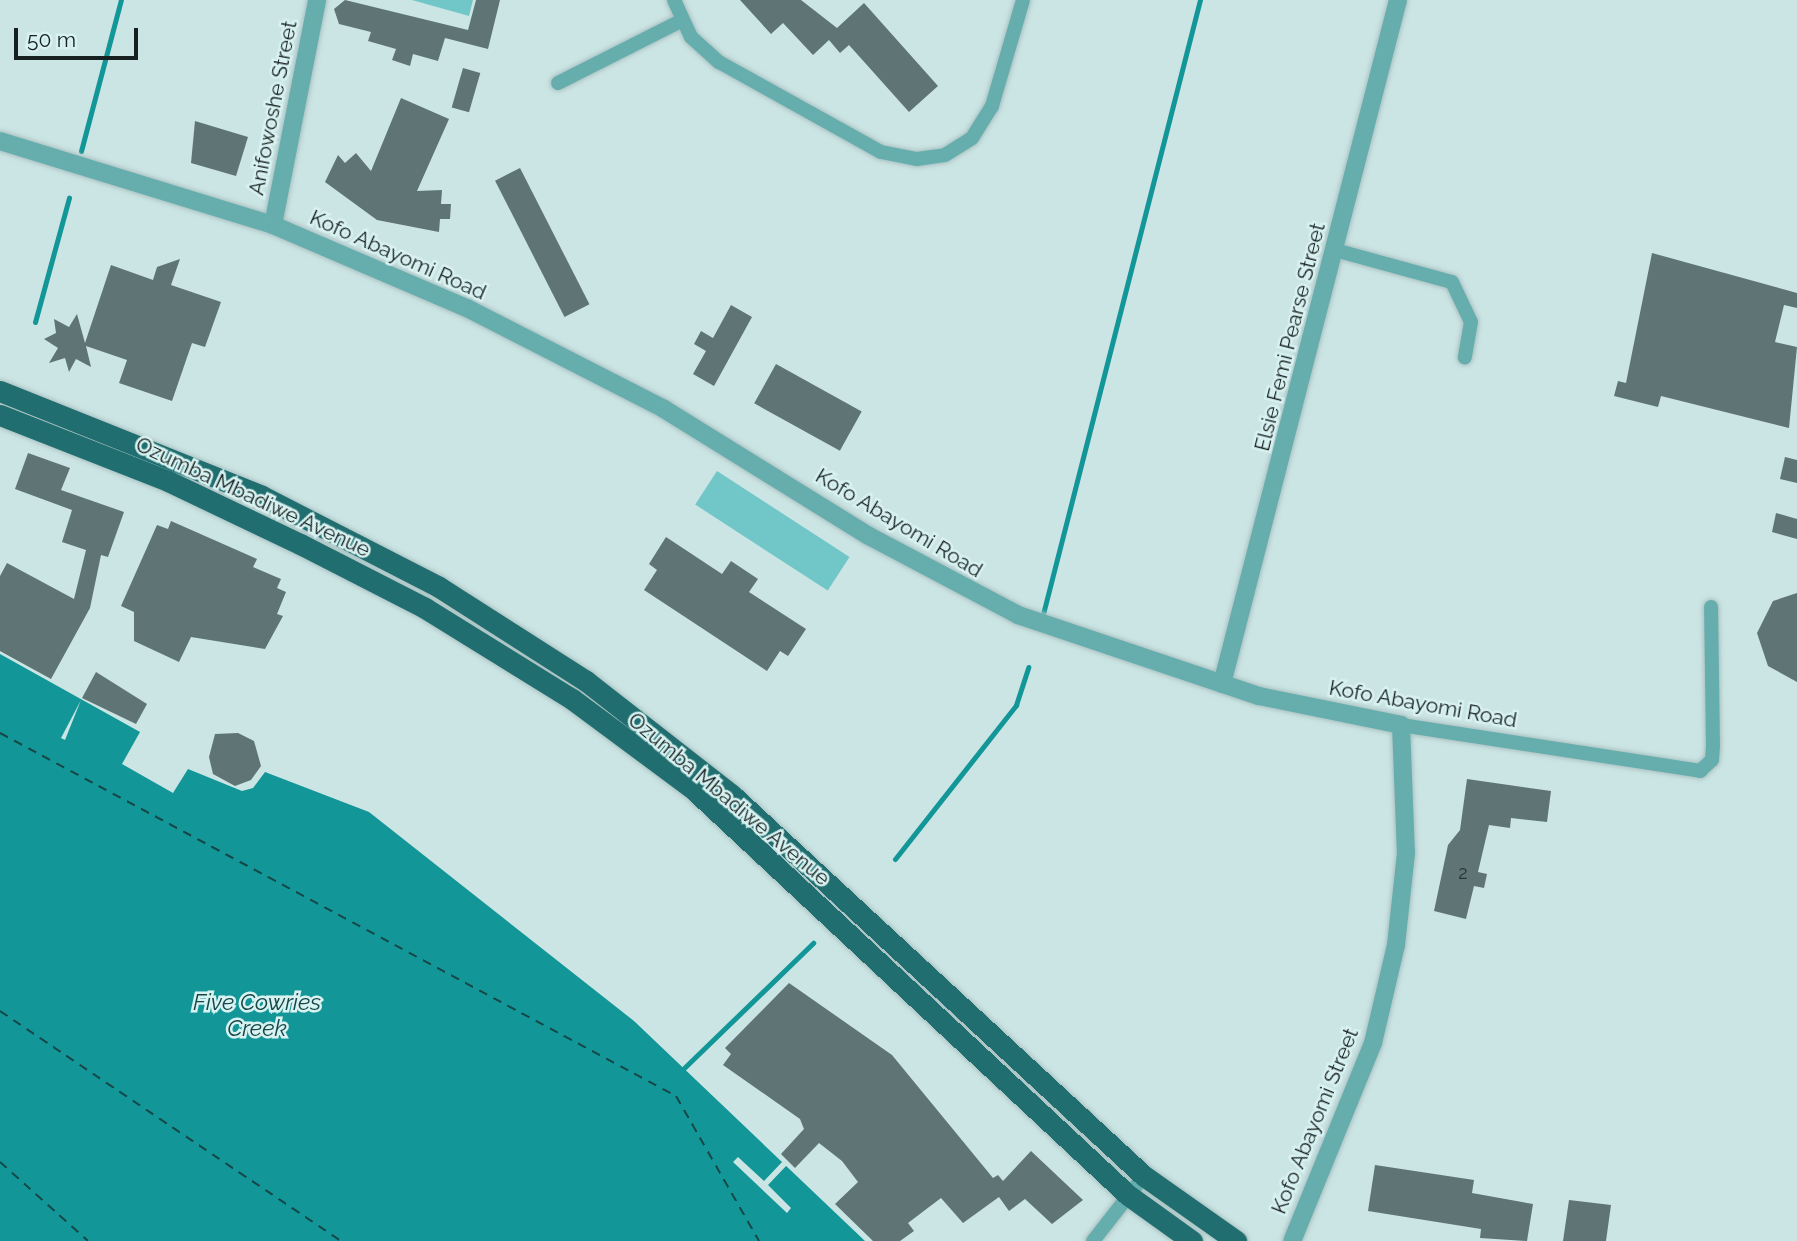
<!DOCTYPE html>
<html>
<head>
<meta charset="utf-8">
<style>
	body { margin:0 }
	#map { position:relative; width:1797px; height:1241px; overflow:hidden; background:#cbe4e4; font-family:Raleway,sans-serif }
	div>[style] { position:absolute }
	.green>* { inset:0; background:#71c6c7; transform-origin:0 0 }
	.water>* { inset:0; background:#129697 }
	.pier>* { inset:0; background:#cbe4e4 }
	.stream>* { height:5px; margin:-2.5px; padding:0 2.5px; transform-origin:2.5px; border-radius:2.5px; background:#129697 }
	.ferry>* { height:2px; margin-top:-1px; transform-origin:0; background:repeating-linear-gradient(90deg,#154748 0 9px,transparent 0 16px) }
	.building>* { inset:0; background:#5f7575; transform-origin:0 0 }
	.roads { filter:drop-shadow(0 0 2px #aac1c1) drop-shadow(0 0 2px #aac1c1) }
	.minor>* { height:14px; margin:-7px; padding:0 7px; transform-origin:7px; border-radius:7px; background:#66aeae }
	.tertiary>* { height:18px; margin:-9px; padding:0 9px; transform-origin:9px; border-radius:9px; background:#66aeae }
	.trunk>* { height:21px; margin:-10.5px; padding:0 10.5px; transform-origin:10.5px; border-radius:10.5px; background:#206e70 }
	span { translate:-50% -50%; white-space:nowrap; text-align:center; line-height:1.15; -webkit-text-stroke:5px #d8f2f1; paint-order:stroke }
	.number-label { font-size:18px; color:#283535 }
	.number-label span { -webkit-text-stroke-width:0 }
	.street-label { font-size:21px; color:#162020 }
	.water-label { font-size:23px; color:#154748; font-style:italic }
	.scale { position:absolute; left:14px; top:28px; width:124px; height:32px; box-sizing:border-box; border:4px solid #162020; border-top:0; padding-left:9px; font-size:21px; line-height:24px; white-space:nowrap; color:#162020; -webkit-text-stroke:5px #d8f2f1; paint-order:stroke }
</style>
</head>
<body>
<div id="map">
	<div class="green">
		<i style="clip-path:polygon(412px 0,473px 0,469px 16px)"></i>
		<i style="left:717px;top:471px;width:158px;height:40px;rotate:33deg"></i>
	</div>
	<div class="water">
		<i style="clip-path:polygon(0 654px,140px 732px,122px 764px,173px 793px,188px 769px,242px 791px,253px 788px,265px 772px,369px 812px,634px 1021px,865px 1241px,0 1241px)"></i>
	</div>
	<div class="pier">
		<i style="clip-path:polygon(81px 700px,65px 740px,61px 738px)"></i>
		<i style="clip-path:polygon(738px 1157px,764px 1181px,783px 1161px,787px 1165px,768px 1185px,791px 1208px,787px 1213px,733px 1162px)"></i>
	</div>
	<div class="stream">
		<i style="left:81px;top:151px;width:156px;rotate:-75.2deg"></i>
		<i style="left:35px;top:322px;width:129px;rotate:-74.7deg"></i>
		<i style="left:1043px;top:614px;width:634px;rotate:-75.66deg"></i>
		<i style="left:895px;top:859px;width:196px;rotate:-51.8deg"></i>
		<i style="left:1016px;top:705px;width:40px;rotate:-72deg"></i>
		<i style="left:684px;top:1068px;width:180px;rotate:-44.1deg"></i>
	</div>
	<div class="ferry">
		<i style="left:0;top:733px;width:767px;rotate:28.24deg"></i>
		<i style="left:676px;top:1096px;width:167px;rotate:60.2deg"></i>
		<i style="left:0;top:1011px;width:411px;rotate:34deg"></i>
		<i style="left:0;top:1162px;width:118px;rotate:41.9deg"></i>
	</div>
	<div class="building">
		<i style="clip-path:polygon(345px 0,468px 30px,476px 0,500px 0,488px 49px,445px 38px,438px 61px,413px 54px,410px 66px,392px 60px,396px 49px,368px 41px,371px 32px,339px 24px,334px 9px)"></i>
		<i style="clip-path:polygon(740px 0,801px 0,837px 28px,864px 3px,938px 86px,909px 112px,849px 45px,840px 53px,829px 40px,813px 55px,783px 23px,771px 34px)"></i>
		<i style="left:463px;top:68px;width:18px;height:41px;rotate:16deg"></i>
		<i style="clip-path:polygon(401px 98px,449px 119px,417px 191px,442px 190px,441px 204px,451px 204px,450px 219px,440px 219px,439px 232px,377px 220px,325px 182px,338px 155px,345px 163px,356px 153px,371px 171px)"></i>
		<i style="clip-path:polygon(195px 121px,248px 137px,236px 176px,191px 163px)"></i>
		<i style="left:520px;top:168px;width:153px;height:28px;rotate:63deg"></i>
		<i style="clip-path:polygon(1652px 253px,1797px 293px,1797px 308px,1784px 305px,1775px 342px,1797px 347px,1789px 428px,1661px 396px,1658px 407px,1614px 396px,1618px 381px,1626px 383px)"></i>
		<i style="clip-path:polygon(180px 259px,171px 285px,221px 302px,205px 347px,192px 343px,172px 401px,119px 383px,127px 360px,86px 346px,91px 367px,76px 359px,69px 372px,65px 358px,49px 363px,58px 348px,44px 339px,56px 333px,54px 319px,69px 327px,77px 314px,85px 343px,111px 265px,153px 280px,157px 267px)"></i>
		<i style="clip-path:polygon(731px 305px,752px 317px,714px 386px,693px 374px,706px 351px,694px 344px,701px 331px,713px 338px)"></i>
		<i style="left:776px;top:364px;width:98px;height:45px;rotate:29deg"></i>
		<i style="clip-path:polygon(28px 453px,70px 468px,61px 490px,124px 512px,108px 557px,101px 555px,90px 608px,51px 679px,0 651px,0 576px,7px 563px,74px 599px,86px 550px,62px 542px,72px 510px,15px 489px)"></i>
		<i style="clip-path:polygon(1785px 457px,1797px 460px,1797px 483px,1780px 479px)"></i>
		<i style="clip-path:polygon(1776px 513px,1797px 519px,1797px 539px,1772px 532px)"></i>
		<i style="clip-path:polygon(171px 521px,257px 559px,253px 567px,281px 579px,277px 588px,286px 592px,277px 614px,283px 616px,265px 649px,191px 637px,179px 662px,134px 641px,134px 612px,121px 606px,157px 525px,168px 529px)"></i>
		<i style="clip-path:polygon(666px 537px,722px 574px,731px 561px,758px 579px,749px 592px,806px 629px,788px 656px,780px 651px,767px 671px,644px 590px,657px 570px,649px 564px)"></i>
		<i style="clip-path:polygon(1797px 593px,1797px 682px,1768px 666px,1757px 633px,1773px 601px)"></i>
		<i style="clip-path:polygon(96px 672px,147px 704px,136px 724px,82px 698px)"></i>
		<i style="clip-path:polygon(215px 734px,238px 733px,254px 741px,261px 766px,251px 780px,235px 786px,213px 774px,209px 757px)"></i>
		<i style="clip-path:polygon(1467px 779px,1551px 791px,1547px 822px,1511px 818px,1510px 828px,1489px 825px,1478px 872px,1487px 874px,1484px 888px,1474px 886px,1466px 919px,1434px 911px,1448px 845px,1460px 830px)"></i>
		<i style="clip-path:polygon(789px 983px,892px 1055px,993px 1178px,998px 1175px,1003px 1181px,1031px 1151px,1083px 1200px,1052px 1224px,1025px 1199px,1009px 1211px,999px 1197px,963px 1223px,941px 1198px,908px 1223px,914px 1231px,900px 1241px,873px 1241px,835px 1204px,858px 1182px,842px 1161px,819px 1143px,795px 1168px,781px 1154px,804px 1129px,800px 1119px,723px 1065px,731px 1054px,725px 1048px)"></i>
		<i style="clip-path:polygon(1375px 1165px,1474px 1180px,1472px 1193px,1533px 1204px,1527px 1241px,1480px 1238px,1481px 1229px,1368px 1211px)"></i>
		<i style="clip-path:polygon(1569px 1200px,1611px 1205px,1606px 1241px,1563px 1241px)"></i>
	</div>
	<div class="roads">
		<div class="minor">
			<i style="left:674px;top:0;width:41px;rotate:65.3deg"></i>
			<i style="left:691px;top:37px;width:38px;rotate:42deg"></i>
			<i style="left:719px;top:62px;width:185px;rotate:29.1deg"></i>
			<i style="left:881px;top:152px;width:37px;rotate:11deg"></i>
			<i style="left:917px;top:159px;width:28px;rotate:-8deg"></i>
			<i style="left:945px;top:155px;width:32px;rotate:-32deg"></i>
			<i style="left:972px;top:138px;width:38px;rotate:-58deg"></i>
			<i style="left:992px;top:106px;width:110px;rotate:-73.7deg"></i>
			<i style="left:558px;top:83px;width:138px;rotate:-26.8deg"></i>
			<i style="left:1335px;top:250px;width:121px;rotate:15.3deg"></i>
			<i style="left:1452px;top:282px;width:44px;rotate:64.6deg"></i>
			<i style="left:1471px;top:322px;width:36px;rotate:100deg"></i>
			<i style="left:1401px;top:725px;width:303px;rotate:8.7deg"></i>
			<i style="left:1700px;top:771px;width:16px;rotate:-43deg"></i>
			<i style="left:1712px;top:760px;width:14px;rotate:-86deg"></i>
			<i style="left:1713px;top:746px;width:139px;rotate:-90.8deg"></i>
			<i style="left:1093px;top:1241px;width:83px;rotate:-51.9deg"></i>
		</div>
		<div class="tertiary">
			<i style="left:0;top:141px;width:286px;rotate:17.1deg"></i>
			<i style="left:273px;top:225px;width:211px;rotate:23.2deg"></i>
			<i style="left:467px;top:308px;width:221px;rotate:27.1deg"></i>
			<i style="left:664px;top:409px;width:241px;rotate:31.8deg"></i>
			<i style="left:869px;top:536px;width:169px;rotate:27.9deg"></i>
			<i style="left:1018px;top:615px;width:254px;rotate:18.6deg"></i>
			<i style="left:1259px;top:696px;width:145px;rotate:11.5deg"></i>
			<i style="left:1401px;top:725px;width:128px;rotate:87.8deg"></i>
			<i style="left:1406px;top:853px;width:93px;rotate:96.2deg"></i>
			<i style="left:1396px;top:945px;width:101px;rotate:103.2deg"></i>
			<i style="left:1373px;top:1043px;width:214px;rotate:112.2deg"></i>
			<i style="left:273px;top:225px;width:229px;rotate:-78.9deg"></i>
			<i style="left:1222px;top:684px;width:706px;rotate:-75.57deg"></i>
		</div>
		<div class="trunk">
			<i style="left:0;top:391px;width:282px;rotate:21.8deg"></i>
			<i style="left:262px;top:496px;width:199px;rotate:27.2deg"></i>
			<i style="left:439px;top:587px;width:174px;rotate:32.6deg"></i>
			<i style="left:586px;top:681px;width:185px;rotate:38deg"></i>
			<i style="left:732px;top:795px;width:561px;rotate:42.76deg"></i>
			<i style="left:1144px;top:1176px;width:113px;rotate:35.2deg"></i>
			<i style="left:0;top:415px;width:180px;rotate:21.4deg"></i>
			<i style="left:168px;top:481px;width:148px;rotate:25.5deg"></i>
			<i style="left:302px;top:545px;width:138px;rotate:27.1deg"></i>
			<i style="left:425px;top:608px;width:173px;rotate:31.8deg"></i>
			<i style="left:572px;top:699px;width:151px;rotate:36.6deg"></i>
			<i style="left:693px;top:789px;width:595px;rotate:43.03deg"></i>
			<i style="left:1128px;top:1195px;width:79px;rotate:35.7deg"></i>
		</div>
	</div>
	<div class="number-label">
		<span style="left:1463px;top:873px">2</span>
	</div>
	<div class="street-label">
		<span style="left:273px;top:108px;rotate:-79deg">Anifowoshe Street</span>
		<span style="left:398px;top:255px;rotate:24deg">Kofo Abayomi Road</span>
		<span style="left:1290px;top:337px;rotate:-76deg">Elsie Femi Pearse Street</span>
		<span style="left:253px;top:497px;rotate:25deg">Ozumba Mbadiwe Avenue</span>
		<span style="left:899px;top:523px;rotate:31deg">Kofo Abayomi Road</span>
		<span style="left:1423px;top:704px;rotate:10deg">Kofo Abayomi Road</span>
		<span style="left:729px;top:799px;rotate:40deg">Ozumba Mbadiwe Avenue</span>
		<span style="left:1315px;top:1121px;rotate:-68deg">Kofo Abayomi Street</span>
	</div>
	<div class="water-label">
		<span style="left:257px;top:1015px">Five Cowries<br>Creek</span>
	</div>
	<div class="scale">50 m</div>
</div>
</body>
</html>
